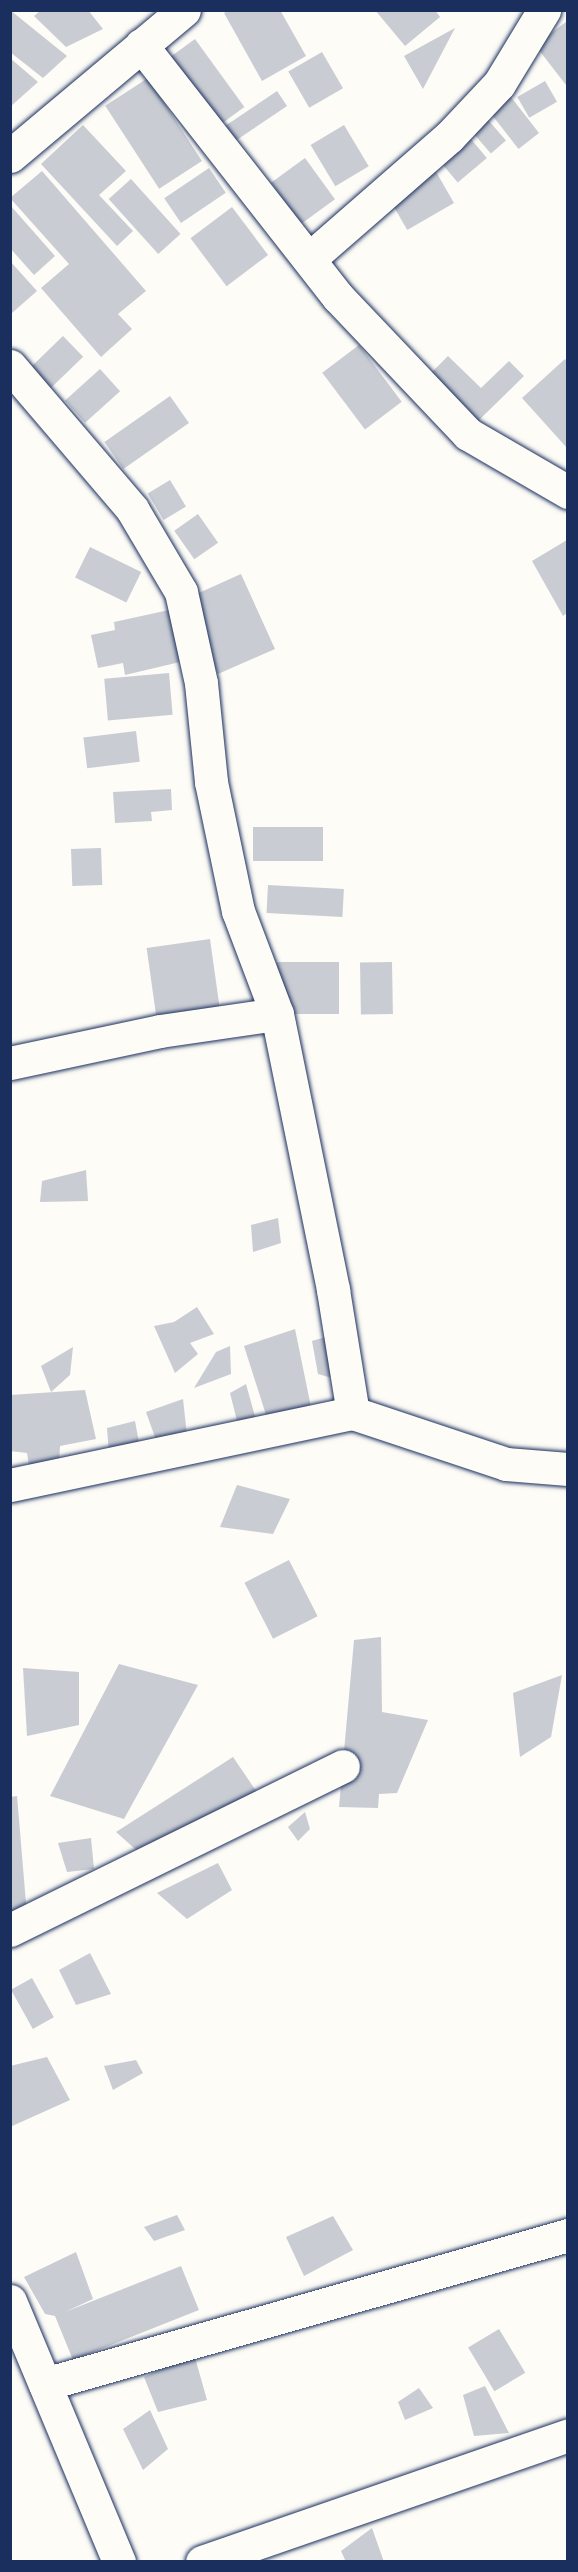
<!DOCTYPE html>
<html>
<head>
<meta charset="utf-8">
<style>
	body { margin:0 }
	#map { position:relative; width:578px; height:2572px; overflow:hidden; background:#fdfcf7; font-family:Itim,sans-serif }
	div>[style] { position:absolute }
	.building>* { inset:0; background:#c9ccd3; transform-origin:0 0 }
	.roads { filter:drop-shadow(0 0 2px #1b2f5e) drop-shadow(0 0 2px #1b2f5e) }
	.minor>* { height:33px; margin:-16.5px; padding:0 16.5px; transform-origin:16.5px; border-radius:16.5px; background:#fdfcf7 }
	.major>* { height:33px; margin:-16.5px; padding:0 16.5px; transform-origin:16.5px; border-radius:16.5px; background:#fdfcf7 }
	span { translate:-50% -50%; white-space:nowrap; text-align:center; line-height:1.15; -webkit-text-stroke:4.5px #fdfcf7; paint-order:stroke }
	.frame { position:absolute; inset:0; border:12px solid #1b2f5e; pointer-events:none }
</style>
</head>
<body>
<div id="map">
	<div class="building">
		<i style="clip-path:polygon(10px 10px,67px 56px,43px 78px,10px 52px)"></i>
		<i style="clip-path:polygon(41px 10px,88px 10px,103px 29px,66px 47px,34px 16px)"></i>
		<i style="clip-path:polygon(229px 10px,280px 10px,306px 56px,262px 81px,224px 13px)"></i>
		<i style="clip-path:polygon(375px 10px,435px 10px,440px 17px,405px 46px)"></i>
		<i style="clip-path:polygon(566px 22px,567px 83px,566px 85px,535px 45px)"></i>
		<i style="clip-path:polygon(455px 28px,423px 89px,404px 56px)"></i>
		<i style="left:195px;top:39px;width:84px;height:37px;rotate:54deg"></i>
		<i style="left:322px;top:52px;width:42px;height:39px;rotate:60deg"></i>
		<i style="clip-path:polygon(10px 58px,38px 82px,10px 107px)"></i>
		<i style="left:148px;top:78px;width:99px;height:51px;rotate:57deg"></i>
		<i style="left:545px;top:81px;width:24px;height:32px;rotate:60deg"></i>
		<i style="left:277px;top:91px;width:18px;height:69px;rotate:56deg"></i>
		<i style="left:507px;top:92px;width:52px;height:26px;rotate:52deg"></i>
		<i style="left:483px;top:114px;width:35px;height:20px;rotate:49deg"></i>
		<i style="clip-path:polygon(83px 125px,126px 171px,99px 195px,133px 231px,117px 246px,41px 164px)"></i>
		<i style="left:344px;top:125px;width:48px;height:39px;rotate:59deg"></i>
		<i style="left:465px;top:132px;width:34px;height:38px;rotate:50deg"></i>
		<i style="left:305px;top:158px;width:51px;height:42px;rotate:54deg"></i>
		<i style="left:209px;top:168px;width:30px;height:54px;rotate:56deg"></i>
		<i style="left:435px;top:170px;width:38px;height:54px;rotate:60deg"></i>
		<i style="clip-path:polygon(42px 171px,146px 291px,118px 314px,132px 329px,101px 357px,41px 288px,69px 264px,10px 198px)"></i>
		<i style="left:131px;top:179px;width:74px;height:30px;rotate:48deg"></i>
		<i style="clip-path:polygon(10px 205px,55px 256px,34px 275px,10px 248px)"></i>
		<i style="left:232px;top:207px;width:60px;height:52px;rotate:53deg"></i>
		<i style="clip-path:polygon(10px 261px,37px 291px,12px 313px,10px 312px)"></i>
		<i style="left:63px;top:336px;width:29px;height:56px;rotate:46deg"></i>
		<i style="left:359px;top:345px;width:71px;height:46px;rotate:53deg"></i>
		<i style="clip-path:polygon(448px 356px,481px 388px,509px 361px,524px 376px,477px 422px,429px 375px)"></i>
		<i style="clip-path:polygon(565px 359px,567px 362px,567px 448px,522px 398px)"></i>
		<i style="left:100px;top:369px;width:30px;height:47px;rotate:48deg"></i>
		<i style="left:170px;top:396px;width:33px;height:80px;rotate:55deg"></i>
		<i style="left:170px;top:480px;width:31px;height:26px;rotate:59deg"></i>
		<i style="left:198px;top:514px;width:35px;height:29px;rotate:55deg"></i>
		<i style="clip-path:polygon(567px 540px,567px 613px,563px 616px,532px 561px)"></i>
		<i style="left:90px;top:547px;width:57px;height:34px;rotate:26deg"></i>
		<i style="clip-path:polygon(241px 574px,275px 649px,218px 674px,199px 632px,207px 628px,192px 596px)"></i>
		<i style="clip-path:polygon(169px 610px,180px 662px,125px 675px,123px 663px,98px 668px,91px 635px,115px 630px,114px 622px)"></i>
		<i style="left:169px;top:673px;width:42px;height:65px;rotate:85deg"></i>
		<i style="left:136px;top:731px;width:31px;height:53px;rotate:83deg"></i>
		<i style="clip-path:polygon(171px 789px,172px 810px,151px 812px,152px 821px,115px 823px,113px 792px)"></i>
		<i style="left:253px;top:827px;width:70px;height:34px"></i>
		<i style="left:101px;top:848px;width:37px;height:30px;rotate:88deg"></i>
		<i style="left:268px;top:885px;width:76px;height:28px;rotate:3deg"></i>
		<i style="left:210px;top:939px;width:69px;height:64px;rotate:82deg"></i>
		<i style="left:277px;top:962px;width:62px;height:52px"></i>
		<i style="left:392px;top:962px;width:52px;height:32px;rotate:89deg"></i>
		<i style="clip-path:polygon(86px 1170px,88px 1201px,40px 1202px,42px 1181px)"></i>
		<i style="clip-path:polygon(278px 1218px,281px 1243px,253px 1252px,251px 1225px)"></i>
		<i style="clip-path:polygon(197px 1307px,214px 1334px,190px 1343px,198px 1354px,175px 1373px,154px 1326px,174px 1322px)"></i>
		<i style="clip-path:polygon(295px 1329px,311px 1407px,267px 1418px,244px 1346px)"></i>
		<i style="clip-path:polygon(329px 1336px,332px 1378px,318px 1374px,312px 1341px)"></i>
		<i style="clip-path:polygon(230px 1346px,231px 1374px,194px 1388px,216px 1352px)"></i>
		<i style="clip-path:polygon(73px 1347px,70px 1375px,51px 1392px,41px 1366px)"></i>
		<i style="clip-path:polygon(246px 1384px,256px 1420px,241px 1437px,230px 1393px)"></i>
		<i style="clip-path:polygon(85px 1390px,96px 1439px,60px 1446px,59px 1465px,30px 1471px,27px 1453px,10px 1451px,10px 1395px)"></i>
		<i style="clip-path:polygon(183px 1399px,187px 1435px,161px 1454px,146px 1412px)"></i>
		<i style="clip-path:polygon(135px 1421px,140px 1448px,110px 1466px,107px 1428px)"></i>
		<i style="clip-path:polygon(237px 1485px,290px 1499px,273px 1534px,220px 1527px)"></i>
		<i style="left:289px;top:1560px;width:63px;height:50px;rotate:63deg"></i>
		<i style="clip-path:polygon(381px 1637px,382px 1712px,428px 1720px,397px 1793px,379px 1794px,378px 1808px,339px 1807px,354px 1640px)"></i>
		<i style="clip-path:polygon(119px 1664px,198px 1685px,124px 1819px,50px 1796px)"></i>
		<i style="clip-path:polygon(23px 1668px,79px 1672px,79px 1725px,27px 1736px)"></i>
		<i style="clip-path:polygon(562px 1675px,551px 1737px,520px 1757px,513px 1693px)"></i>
		<i style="clip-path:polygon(233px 1757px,261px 1798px,143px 1856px,116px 1832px)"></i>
		<i style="clip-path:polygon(17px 1796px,27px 1915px,10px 1923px,10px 1797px)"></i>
		<i style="clip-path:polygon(305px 1812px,310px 1829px,298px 1841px,288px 1827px)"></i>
		<i style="clip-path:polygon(91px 1838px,94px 1869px,67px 1872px,58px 1843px)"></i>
		<i style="clip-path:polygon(218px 1863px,232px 1890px,187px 1919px,157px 1893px)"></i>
		<i style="clip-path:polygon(90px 1953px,111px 1994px,76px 2005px,59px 1970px)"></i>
		<i style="left:32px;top:1978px;width:45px;height:24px;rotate:61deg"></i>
		<i style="clip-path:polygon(47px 2057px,70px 2100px,10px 2127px,10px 2066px)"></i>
		<i style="clip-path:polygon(136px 2060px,143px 2073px,113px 2090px,104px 2066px)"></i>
		<i style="clip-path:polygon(177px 2215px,185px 2230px,154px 2241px,144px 2227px)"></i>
		<i style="clip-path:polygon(333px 2216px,353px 2250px,304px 2276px,286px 2237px)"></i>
		<i style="clip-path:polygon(76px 2252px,93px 2299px,65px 2312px,181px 2266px,199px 2310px,73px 2360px,55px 2316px,45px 2314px,24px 2277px)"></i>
		<i style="left:499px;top:2329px;width:51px;height:36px;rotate:59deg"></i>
		<i style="clip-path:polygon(194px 2354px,207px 2400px,158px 2412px,144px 2377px)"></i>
		<i style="clip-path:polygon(485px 2386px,509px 2433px,474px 2436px,463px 2395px)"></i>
		<i style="clip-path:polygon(419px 2388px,433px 2408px,405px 2420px,398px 2402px)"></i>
		<i style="clip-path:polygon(150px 2410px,168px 2449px,143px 2470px,123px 2429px)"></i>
		<i style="clip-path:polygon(372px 2528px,384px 2562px,346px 2562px,341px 2551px)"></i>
	</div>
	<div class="roads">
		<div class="minor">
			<i style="left:141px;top:45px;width:320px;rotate:52deg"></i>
			<i style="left:338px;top:297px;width:189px;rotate:46.5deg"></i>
			<i style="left:468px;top:434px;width:116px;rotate:30.1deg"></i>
			<i style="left:309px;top:259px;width:186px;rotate:-41.1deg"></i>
			<i style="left:449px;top:137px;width:73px;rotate:-46.7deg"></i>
			<i style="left:499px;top:84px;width:87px;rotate:-58.7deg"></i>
			<i style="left:10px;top:366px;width:188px;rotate:49.5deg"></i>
			<i style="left:132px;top:509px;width:96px;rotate:59.4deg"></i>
			<i style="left:181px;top:592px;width:93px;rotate:77.6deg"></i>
			<i style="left:201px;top:683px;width:100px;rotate:84.2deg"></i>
			<i style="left:211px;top:782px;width:132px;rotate:78.2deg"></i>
			<i style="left:238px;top:911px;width:110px;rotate:69.3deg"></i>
			<i style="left:277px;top:1014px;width:282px;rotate:78.5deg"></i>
			<i style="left:333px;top:1290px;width:125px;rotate:80.8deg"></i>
			<i style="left:10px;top:1063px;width:153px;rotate:-12deg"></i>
			<i style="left:160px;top:1031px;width:118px;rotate:-8.3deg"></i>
			<i style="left:10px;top:1485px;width:350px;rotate:-11.9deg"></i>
			<i style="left:353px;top:1413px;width:161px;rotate:18.4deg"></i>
			<i style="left:506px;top:1464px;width:62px;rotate:4.6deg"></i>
			<i style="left:10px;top:1930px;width:371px;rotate:-26.2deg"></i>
			<i style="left:45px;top:2384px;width:544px;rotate:-15.9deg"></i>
			<i style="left:202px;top:2562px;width:387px;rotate:-19.1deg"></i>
		</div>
		<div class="major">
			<i style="left:10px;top:156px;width:227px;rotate:-40deg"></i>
			<i style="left:10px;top:2301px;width:283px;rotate:67.3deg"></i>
		</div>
	</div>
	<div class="frame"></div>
</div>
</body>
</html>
